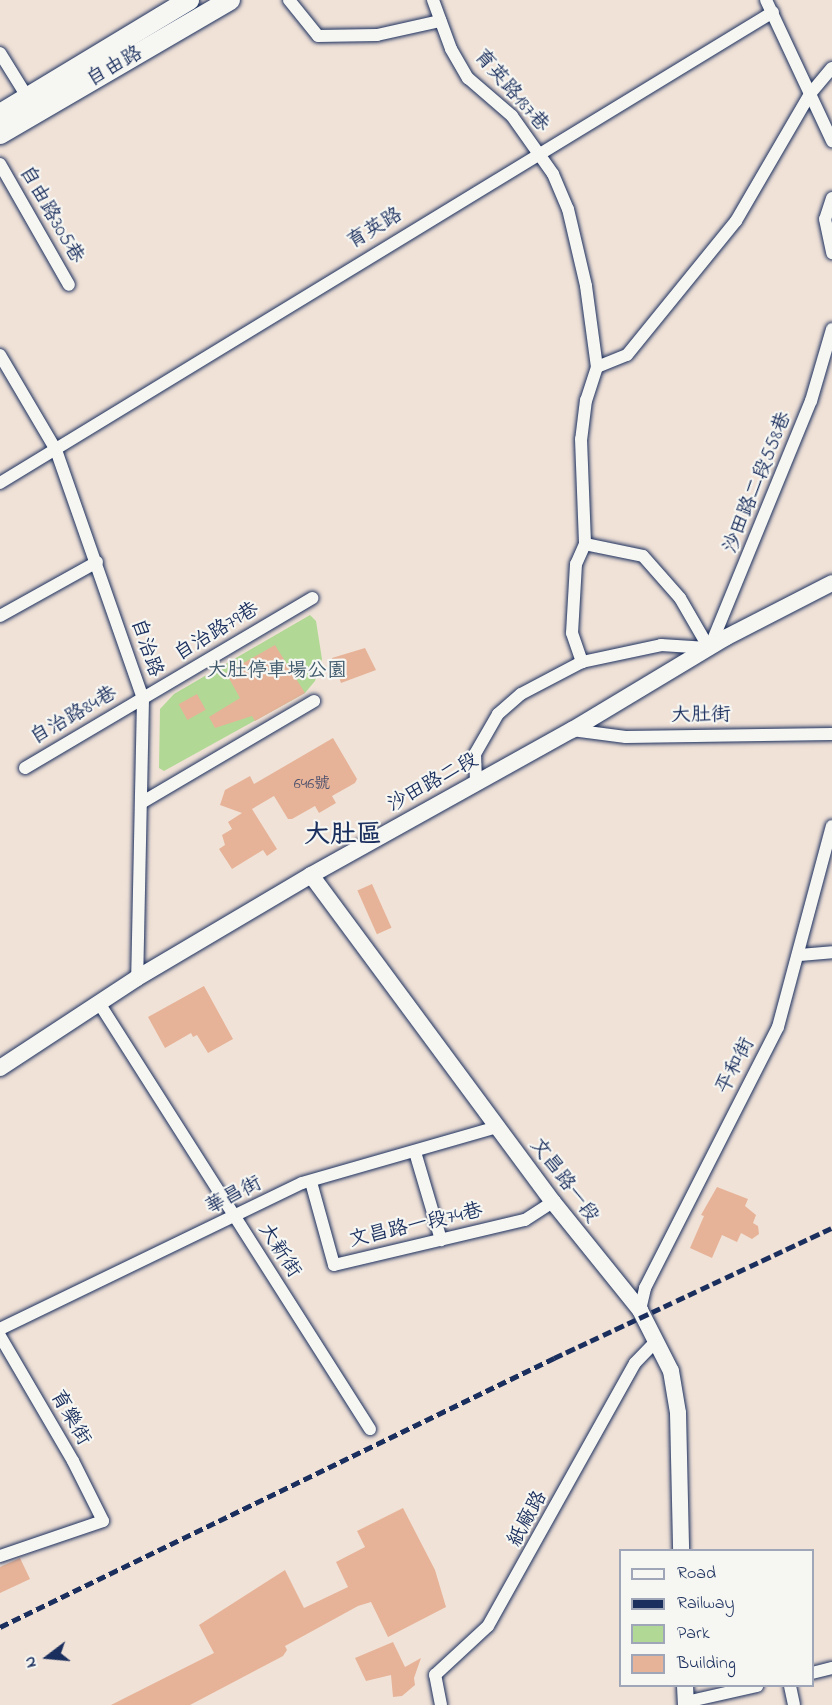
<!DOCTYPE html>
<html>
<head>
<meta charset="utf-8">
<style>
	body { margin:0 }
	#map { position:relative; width:832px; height:1705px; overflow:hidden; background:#f1e2d7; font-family:"Indie Flower","LXGW WenKai TC",sans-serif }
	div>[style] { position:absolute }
	.green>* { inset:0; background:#b1d995 }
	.building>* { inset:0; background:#e6b398; transform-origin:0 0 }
	.roads { filter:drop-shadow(0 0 2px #1b2f5e) drop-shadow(0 0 2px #1b2f5e) }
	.street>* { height:12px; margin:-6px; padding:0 6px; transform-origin:6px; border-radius:6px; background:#f6f6f2 }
	.secondary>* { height:16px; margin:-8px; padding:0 8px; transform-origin:8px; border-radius:8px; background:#f6f6f2 }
	.primary>* { height:20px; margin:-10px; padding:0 10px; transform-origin:10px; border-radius:10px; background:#f6f6f2 }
	.rail>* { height:4.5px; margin-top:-2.25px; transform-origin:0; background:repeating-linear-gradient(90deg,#1b2f5e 0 9px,transparent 0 13.5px) }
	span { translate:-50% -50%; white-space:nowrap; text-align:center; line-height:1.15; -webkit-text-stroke:4.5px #f6f6f2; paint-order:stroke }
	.number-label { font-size:16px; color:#4e506c }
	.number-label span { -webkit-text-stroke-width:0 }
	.street-label { font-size:20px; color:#1b2f5e }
	.park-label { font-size:20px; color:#405a6c }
	.district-label { font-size:26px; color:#1b2f5e; font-weight:700 }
	.legend { position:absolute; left:619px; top:1549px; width:195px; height:138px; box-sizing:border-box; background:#f6f6f2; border:2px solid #9ea6b7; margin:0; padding:8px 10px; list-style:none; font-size:18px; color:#1b2f5e }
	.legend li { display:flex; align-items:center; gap:12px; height:30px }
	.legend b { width:30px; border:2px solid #9ea6b7 }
	.north { position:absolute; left:18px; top:1627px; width:60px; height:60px; -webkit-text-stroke:4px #f6f6f2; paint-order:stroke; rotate:254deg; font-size:16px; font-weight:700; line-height:24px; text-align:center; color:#1b2f5e }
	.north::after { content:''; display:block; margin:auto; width:21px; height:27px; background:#1b2f5e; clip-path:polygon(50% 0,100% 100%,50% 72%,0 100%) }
</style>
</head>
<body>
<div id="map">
	<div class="green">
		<i style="clip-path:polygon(310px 615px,316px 621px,322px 659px,315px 681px,305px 693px,164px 771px,159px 768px,160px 709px,174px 694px)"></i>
	</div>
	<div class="building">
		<i style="clip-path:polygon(275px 645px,305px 693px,255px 721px,252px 716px,215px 728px,209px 717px,240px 698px,226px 673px)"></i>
		<i style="clip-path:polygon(365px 648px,376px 670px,341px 683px,332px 658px)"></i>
		<i style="left:197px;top:694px;width:18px;height:21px;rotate:61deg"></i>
		<i style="clip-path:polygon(333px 738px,357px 779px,355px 783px,332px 796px,336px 803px,319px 813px,315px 806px,292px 819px,288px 819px,274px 796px,252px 809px,277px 849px,267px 856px,263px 850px,232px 869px,219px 849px,225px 845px,222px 835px,232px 829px,228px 822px,242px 813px,220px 805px,225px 790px,250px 776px,254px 784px)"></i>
		<i style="left:372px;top:884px;width:48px;height:16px;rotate:66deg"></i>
		<i style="clip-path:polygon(204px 986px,233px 1039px,208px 1053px,197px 1035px,193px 1037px,191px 1033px,165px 1048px,148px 1017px)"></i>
		<i style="clip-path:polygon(717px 1187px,748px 1199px,745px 1206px,756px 1215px,753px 1223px,758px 1226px,759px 1234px,752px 1239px,741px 1233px,737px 1242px,722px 1235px,712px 1258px,690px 1248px,704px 1216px,701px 1215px)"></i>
		<i style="clip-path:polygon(403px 1508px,435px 1570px,446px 1607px,388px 1637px,371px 1602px,358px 1606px,285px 1646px,287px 1650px,283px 1656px,190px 1705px,111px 1705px,214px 1653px,199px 1625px,285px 1570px,304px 1608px,348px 1587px,336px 1562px,365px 1547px,357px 1531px)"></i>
		<i style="clip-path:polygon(20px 1558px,30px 1579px,0 1593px,0 1567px)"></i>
		<i style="clip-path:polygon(393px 1642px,405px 1667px,421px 1658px,414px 1678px,415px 1685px,402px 1696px,393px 1697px,391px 1675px,366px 1681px,355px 1658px)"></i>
	</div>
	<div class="roads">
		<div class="street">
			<i style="left:289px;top:0;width:46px;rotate:51.1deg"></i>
			<i style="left:318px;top:36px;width:59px;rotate:-1deg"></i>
			<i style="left:377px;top:35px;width:65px;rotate:-12.5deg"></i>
			<i style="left:433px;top:0;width:52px;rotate:69.8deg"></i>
			<i style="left:451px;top:49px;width:34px;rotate:60deg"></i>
			<i style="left:468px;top:78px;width:58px;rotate:40.8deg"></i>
			<i style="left:512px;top:116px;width:71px;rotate:54.7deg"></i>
			<i style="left:553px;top:174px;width:38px;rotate:67deg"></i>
			<i style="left:568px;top:209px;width:79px;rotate:76.8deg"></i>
			<i style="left:586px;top:286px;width:82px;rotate:82.3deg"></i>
			<i style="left:597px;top:367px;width:35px;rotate:108deg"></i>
			<i style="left:586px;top:400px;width:39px;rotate:97deg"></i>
			<i style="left:581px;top:439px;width:105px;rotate:87.8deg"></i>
			<i style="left:585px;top:544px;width:22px;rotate:114deg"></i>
			<i style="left:576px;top:564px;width:69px;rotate:93.3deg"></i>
			<i style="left:572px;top:633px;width:31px;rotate:71deg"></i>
			<i style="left:766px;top:0;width:156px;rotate:64.9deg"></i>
			<i style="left:0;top:53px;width:59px;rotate:58.2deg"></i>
			<i style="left:0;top:164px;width:139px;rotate:60.3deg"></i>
			<i style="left:832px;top:198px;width:22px;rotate:108deg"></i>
			<i style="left:825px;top:219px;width:35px;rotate:78deg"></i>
			<i style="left:0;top:355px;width:110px;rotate:59.5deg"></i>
			<i style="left:56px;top:450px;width:264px;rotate:70.7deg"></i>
			<i style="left:143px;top:699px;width:279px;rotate:91.2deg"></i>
			<i style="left:597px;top:367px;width:32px;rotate:-22deg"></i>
			<i style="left:627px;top:355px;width:173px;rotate:-50.9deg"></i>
			<i style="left:736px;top:221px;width:147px;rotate:-59.8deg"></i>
			<i style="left:810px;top:94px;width:34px;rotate:-50deg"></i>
			<i style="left:0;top:483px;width:905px;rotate:-31.35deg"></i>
			<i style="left:585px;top:544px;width:59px;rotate:11.7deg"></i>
			<i style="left:643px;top:556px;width:56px;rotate:48.6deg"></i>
			<i style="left:680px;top:598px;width:58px;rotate:59.9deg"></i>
			<i style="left:0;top:616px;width:111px;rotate:-29.1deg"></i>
			<i style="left:710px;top:647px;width:266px;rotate:-67.7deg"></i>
			<i style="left:811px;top:401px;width:75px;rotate:-73.7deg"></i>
			<i style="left:572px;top:730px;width:54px;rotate:7.4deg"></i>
			<i style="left:626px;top:737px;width:206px;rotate:-0.8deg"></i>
			<i style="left:25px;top:768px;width:334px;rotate:-30.6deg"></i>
			<i style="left:476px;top:782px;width:28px;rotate:-92deg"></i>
			<i style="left:475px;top:754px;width:46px;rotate:-60.1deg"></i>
			<i style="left:498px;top:714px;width:30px;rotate:-41deg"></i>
			<i style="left:521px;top:694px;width:69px;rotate:-27.7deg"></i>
			<i style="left:582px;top:662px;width:81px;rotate:-12.1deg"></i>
			<i style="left:661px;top:645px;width:47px;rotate:3.7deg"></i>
			<i style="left:141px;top:803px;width:201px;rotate:-30.5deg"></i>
			<i style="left:800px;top:955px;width:32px;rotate:-5deg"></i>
			<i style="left:99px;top:1003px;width:505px;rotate:57.54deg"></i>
			<i style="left:415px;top:1152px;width:92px;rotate:73.5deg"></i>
			<i style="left:311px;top:1182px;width:86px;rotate:74.5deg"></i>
			<i style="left:334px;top:1265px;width:196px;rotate:-13.3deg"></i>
			<i style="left:525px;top:1220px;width:33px;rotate:-33deg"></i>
			<i style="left:640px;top:1310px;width:23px;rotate:-77deg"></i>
			<i style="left:645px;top:1288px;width:293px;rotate:-63deg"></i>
			<i style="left:778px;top:1027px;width:208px;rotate:-75deg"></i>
			<i style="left:0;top:1329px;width:335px;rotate:-25.8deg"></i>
			<i style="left:302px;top:1183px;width:203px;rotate:-16deg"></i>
			<i style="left:0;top:1336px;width:145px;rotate:59.7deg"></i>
			<i style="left:73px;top:1461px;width:67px;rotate:63.4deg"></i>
			<i style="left:103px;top:1521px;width:109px;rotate:161.2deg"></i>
			<i style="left:812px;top:1673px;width:21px;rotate:-14deg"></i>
			<i style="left:790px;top:1686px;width:19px;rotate:78deg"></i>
			<i style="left:686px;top:1702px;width:73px;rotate:-12.7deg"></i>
			<i style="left:441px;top:1705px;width:31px;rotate:-101deg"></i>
			<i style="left:435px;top:1675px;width:72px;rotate:-42.8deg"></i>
			<i style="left:488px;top:1626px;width:301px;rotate:-60.8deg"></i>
			<i style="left:635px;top:1363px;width:29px;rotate:-46deg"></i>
		</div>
		<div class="secondary">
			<i style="left:311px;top:875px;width:407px;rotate:53.5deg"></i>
			<i style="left:553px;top:1202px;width:139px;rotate:51.1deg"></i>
			<i style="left:640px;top:1310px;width:68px;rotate:63.1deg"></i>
			<i style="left:671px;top:1371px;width:43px;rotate:80.5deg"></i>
			<i style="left:678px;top:1413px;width:137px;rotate:88.7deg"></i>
			<i style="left:0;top:1068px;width:164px;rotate:-33.3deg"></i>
			<i style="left:137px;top:978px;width:202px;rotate:-30.6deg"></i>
			<i style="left:311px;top:875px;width:299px;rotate:-29.1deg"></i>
			<i style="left:572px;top:730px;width:179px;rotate:-31deg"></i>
			<i style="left:725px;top:638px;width:120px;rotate:-27.2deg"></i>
			<i style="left:685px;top:1686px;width:19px;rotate:87deg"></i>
		</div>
		<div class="primary">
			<i style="left:0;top:114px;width:221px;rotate:-31.1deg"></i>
			<i style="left:0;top:134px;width:266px;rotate:-30.2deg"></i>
		</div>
	</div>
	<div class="rail">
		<i style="left:0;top:1627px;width:616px;rotate:-25.9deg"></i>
		<i style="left:554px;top:1358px;width:307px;rotate:-25.1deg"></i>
	</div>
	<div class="number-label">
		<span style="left:312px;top:784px">646號</span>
	</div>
	<div class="street-label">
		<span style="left:115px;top:67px;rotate:-30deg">自由路</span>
		<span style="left:511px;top:91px;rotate:49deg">育英路187巷</span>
		<span style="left:51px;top:215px;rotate:60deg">自由路305巷</span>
		<span style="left:375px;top:229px;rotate:-31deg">育英路</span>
		<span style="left:758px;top:483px;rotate:-68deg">沙田路二段558巷</span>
		<span style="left:217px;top:632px;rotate:-31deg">自治路79巷</span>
		<span style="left:146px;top:648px;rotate:71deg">自治路</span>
		<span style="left:74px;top:716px;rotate:-30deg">自治路84巷</span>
		<span style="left:701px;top:716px;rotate:-1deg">大肚街</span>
		<span style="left:433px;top:783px;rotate:-29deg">沙田路二段</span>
		<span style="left:736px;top:1066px;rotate:-63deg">平和街</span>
		<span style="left:564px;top:1181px;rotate:53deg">文昌路一段</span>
		<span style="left:234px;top:1196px;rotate:-27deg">華昌街</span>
		<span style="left:416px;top:1226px;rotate:-13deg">文昌路一段74巷</span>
		<span style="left:279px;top:1251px;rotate:57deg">大新街</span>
		<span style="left:70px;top:1418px;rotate:60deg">育樂街</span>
		<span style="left:528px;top:1519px;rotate:-61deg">紙廠路</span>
	</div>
	<div class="park-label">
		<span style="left:277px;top:671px">大肚停車場公園</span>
	</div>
	<div class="district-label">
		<span style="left:343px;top:837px">大肚區</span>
	</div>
	<ul class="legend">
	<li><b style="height:8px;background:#f6f6f2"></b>Road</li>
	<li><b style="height:8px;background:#1b2f5e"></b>Railway</li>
	<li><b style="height:16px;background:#b1d995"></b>Park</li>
	<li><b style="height:16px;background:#e6b398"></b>Building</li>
	</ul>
	<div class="north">N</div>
</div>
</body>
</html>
